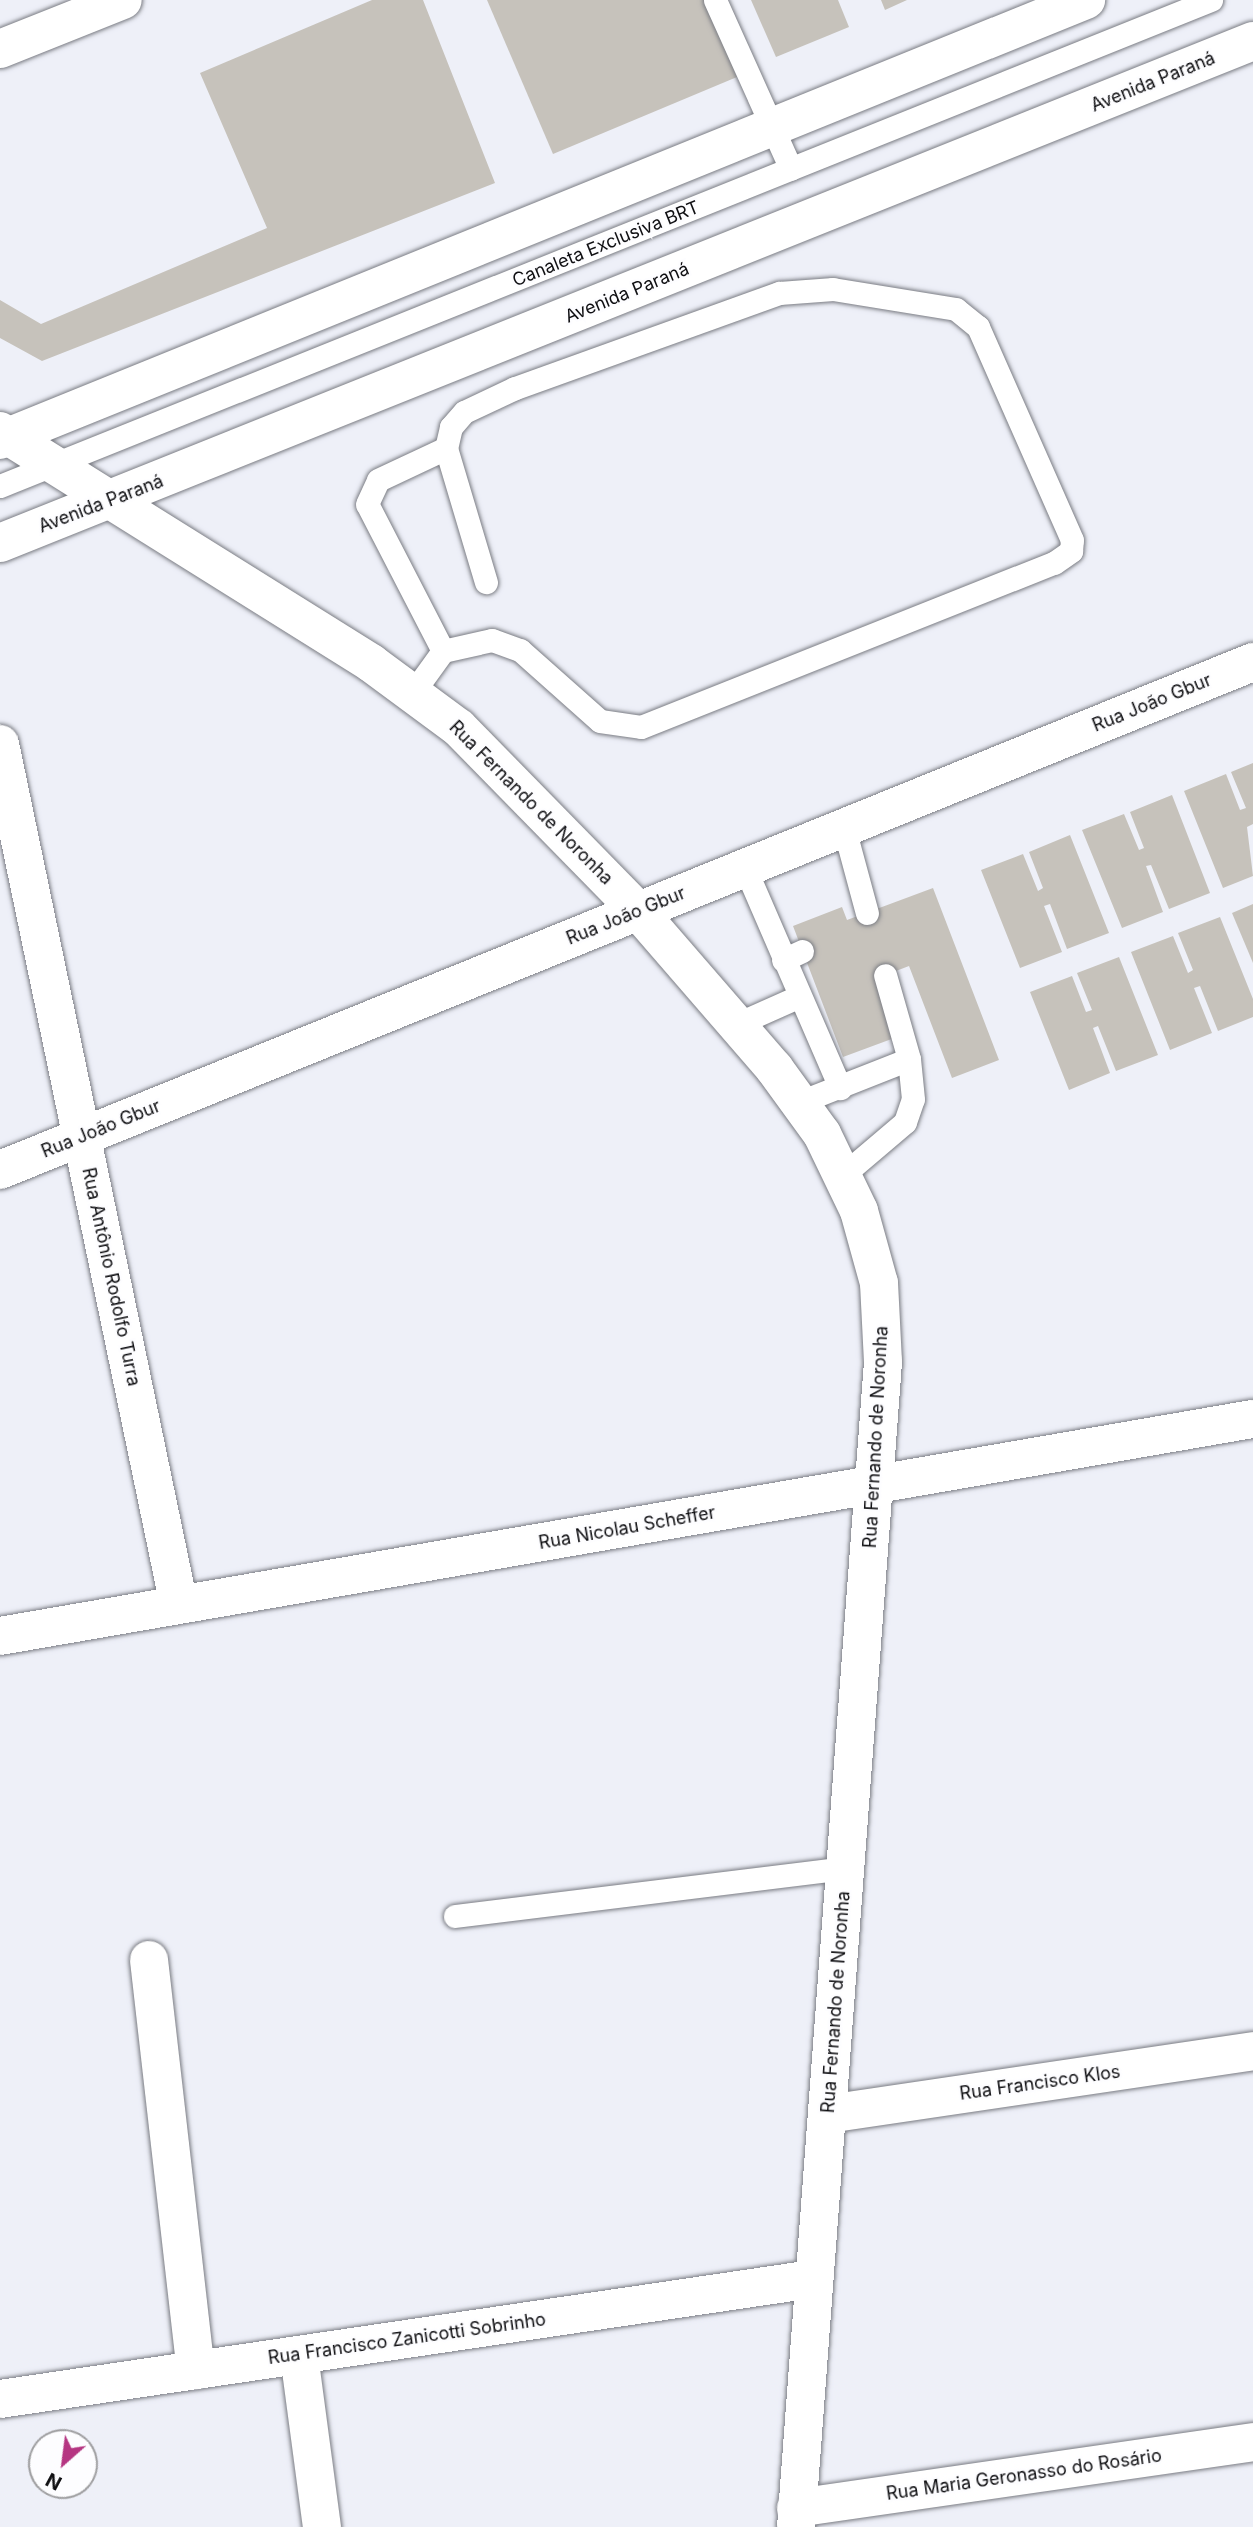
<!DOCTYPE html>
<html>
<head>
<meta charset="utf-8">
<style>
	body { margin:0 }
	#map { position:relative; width:1253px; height:2527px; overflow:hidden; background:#eef0f8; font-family:Inter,sans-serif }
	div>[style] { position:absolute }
	.building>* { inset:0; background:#c6c2bb }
	.roads { filter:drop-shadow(0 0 2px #7a7c83) drop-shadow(0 0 2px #7a7c83) }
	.lane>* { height:23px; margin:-11.5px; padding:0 11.5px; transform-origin:11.5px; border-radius:11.5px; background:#fff }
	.street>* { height:38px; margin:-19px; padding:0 19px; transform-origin:19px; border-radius:19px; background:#fff }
	.secondary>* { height:38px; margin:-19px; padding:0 19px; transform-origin:19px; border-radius:19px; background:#fff }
	.primary>* { height:38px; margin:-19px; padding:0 19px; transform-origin:19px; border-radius:19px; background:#fff }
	span { translate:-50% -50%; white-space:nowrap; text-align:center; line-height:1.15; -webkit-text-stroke:5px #fdfdff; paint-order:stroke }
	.street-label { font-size:18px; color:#0f0f12 }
	.north { position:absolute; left:28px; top:2429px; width:70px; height:70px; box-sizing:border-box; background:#fdfdff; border:2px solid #9e9ea0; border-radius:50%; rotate:208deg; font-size:19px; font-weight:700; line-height:28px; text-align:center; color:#0f0f12 }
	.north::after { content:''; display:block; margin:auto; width:24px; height:32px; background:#b53682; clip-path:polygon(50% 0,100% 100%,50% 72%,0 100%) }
</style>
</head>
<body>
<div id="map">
	<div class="building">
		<i style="clip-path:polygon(372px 0,423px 0,495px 183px,42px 361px,0 338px,0 300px,41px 324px,267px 228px,200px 73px)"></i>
		<i style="clip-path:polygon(487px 0,704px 0,737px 77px,553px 154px)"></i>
		<i style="clip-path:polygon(751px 0,838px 0,849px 27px,776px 57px)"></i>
		<i style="clip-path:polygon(881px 0,907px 0,885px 10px)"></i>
		<i style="clip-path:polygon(1253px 763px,1253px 824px,1247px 827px,1253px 876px,1223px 888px,1184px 791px,1226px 774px,1240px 810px,1246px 808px,1231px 772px)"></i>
		<i style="clip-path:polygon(1172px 795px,1210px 893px,1169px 909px,1151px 865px,1146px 866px,1163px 912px,1122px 928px,1082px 830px,1124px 814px,1139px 850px,1144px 848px,1130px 812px)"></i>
		<i style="clip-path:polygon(1070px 835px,1109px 933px,1067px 949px,1050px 904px,1044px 906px,1062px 952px,1020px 968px,981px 870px,1023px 854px,1038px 891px,1043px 888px,1029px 852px)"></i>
		<i style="clip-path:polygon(933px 888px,999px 1060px,952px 1078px,909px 966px,875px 979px,897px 1037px,843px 1057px,793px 926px,842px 907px,847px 920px)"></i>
		<i style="clip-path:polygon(1253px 904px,1253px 963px,1232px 913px)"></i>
		<i style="clip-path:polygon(1220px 917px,1253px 999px,1253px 1017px,1218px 1031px,1200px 986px,1194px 988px,1212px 1033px,1170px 1050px,1131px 952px,1173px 936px,1188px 973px,1193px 970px,1178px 933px)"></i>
		<i style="clip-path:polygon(1119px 957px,1158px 1055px,1116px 1071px,1098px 1026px,1093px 1028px,1110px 1073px,1069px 1090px,1030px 992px,1072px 976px,1086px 1012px,1092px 1010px,1077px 973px)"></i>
	</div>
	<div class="roads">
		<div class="lane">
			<i style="left:715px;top:0;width:185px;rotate:65.8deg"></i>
			<i style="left:0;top:486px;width:1305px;rotate:-21.87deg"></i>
			<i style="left:443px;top:651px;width:165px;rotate:-117.3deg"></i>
			<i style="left:367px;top:504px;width:26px;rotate:-65deg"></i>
			<i style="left:378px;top:480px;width:75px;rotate:-25.2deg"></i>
			<i style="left:414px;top:691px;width:49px;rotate:-54.1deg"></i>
			<i style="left:443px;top:651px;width:50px;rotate:-12.7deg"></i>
			<i style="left:492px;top:640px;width:30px;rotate:20deg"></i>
			<i style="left:520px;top:650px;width:107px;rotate:41.6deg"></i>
			<i style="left:600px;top:721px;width:41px;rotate:8.3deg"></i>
			<i style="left:641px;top:727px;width:444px;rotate:-21.7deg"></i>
			<i style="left:1054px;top:563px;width:21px;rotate:-35deg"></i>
			<i style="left:1071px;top:551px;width:11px;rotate:-85deg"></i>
			<i style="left:1072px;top:540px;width:233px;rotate:-113.8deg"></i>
			<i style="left:978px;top:327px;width:28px;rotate:-141deg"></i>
			<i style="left:956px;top:309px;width:125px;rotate:-170.8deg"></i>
			<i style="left:833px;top:289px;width:54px;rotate:175.8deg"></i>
			<i style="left:779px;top:293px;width:281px;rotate:160.2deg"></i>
			<i style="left:515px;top:388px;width:56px;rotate:154.8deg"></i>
			<i style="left:464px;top:412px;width:20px;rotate:131deg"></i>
			<i style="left:451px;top:427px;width:22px;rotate:103deg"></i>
			<i style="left:446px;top:448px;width:140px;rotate:73.4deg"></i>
			<i style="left:844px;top:828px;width:88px;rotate:74.9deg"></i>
			<i style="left:745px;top:868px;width:240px;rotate:66.6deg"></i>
			<i style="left:783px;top:960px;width:21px;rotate:-25deg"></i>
			<i style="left:737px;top:1024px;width:67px;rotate:-23.9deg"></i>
			<i style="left:800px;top:1102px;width:117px;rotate:-21.5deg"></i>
			<i style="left:844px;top:1174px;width:80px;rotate:-40.4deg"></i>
			<i style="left:905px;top:1122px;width:24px;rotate:-71deg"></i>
			<i style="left:913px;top:1099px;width:40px;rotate:-95.7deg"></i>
			<i style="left:909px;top:1059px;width:87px;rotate:-105.9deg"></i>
			<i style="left:455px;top:1916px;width:393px;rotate:-7deg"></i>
		</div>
		<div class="street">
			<i style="left:0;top:744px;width:879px;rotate:78.26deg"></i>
			<i style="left:0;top:1636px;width:1272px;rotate:-9.83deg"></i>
			<i style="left:149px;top:1960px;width:413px;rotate:83.5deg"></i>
			<i style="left:828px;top:2114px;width:430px;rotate:-8.4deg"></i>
			<i style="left:299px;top:2355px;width:174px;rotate:82.4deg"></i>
			<i style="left:0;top:2399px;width:822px;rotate:-8.4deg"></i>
			<i style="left:796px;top:2508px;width:462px;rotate:-8.2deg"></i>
		</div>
		<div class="secondary">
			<i style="left:0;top:431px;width:438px;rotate:32deg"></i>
			<i style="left:371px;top:663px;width:109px;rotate:36.5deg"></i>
			<i style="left:459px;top:728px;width:256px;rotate:45.6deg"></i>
			<i style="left:638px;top:911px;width:208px;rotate:49.1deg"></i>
			<i style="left:774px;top:1068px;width:82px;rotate:54deg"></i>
			<i style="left:822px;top:1134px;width:85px;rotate:64.3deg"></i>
			<i style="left:859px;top:1211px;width:75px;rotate:74.5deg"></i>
			<i style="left:879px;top:1283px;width:79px;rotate:87.1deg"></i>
			<i style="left:883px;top:1362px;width:1168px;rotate:94.27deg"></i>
			<i style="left:0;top:440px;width:1172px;rotate:-22.06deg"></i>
			<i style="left:0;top:543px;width:1350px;rotate:-21.83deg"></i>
		</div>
		<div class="primary">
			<i style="left:0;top:49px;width:132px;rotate:-21.7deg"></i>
			<i style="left:0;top:1170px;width:1352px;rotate:-22.07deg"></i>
		</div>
	</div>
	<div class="street-label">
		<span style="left:1153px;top:82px;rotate:-22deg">Avenida Paraná</span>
		<span style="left:606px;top:244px;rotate:-22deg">Canaleta Exclusiva BRT</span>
		<span style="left:627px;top:293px;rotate:-22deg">Avenida Paraná</span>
		<span style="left:101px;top:504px;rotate:-21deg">Avenida Paraná</span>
		<span style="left:1152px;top:703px;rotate:-22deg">Rua João Gbur</span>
		<span style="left:531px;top:803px;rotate:45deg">Rua Fernando de Noronha</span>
		<span style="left:626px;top:916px;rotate:-22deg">Rua João Gbur</span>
		<span style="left:101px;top:1129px;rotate:-22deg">Rua João Gbur</span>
		<span style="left:111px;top:1277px;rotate:78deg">Rua Antônio Rodolfo Turra</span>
		<span style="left:876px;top:1437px;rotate:-87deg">Rua Fernando de Noronha</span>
		<span style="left:627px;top:1528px;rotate:-10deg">Rua Nicolau Scheffer</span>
		<span style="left:836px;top:2002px;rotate:-86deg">Rua Fernando de Noronha</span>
		<span style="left:1040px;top:2083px;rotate:-8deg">Rua Francisco Klos</span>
		<span style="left:407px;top:2339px;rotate:-8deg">Rua Francisco Zanicotti Sobrinho</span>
		<span style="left:1024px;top:2475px;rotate:-8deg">Rua Maria Geronasso do Rosário</span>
	</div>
	<div class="north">N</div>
</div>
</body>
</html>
